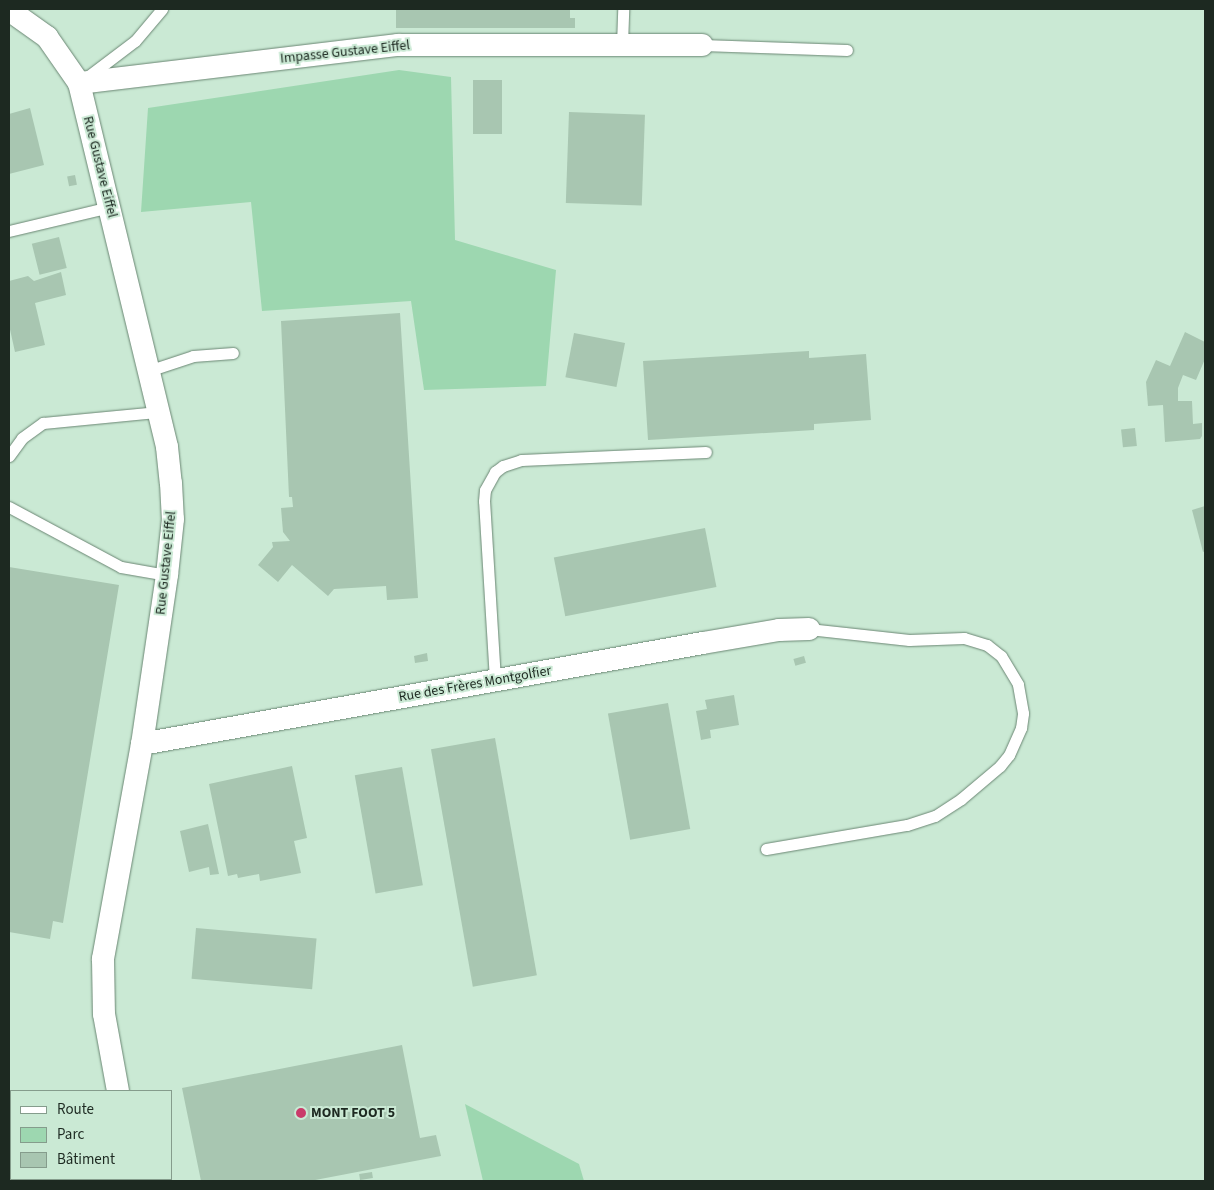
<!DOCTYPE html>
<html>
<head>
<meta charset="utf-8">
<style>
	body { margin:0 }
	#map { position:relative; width:1214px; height:1190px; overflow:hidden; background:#cae9d4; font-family:"Source Sans 3",sans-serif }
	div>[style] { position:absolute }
	.green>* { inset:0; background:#9dd7b0 }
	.building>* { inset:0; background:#a8c6b1; transform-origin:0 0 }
	.roads { filter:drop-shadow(0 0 1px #6a8673) drop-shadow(0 0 1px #6a8673) }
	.service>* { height:11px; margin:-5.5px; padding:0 5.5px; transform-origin:5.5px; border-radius:5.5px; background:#fff }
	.minor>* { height:22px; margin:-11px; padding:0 11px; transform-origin:11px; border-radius:11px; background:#fff }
	.dots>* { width:14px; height:14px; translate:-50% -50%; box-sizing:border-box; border:2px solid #cae9d4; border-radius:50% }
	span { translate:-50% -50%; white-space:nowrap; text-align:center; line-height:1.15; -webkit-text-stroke:4px #cae9d4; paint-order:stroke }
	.street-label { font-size:14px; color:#1d2921 }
	.poi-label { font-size:14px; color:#1d2921; font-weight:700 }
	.left { translate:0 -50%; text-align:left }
	.frame { position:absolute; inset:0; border:10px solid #1d2921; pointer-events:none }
	.legend { position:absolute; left:10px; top:1090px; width:162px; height:90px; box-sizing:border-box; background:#cae9d4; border:1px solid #859c8c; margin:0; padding:6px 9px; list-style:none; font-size:15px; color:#1d2921 }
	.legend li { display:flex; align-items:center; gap:10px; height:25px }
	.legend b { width:25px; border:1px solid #859c8c }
</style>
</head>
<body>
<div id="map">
	<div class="green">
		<i style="clip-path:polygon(399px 70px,451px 77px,455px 240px,556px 270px,546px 386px,424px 390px,411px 301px,262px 311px,251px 202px,141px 212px,148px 108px)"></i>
		<i style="clip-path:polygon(465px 1104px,579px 1164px,584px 1181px,483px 1181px)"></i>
	</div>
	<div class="building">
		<i style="clip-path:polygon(396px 9px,570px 9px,570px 18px,575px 18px,575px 28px,396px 28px)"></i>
		<i style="left:473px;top:80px;width:29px;height:54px"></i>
		<i style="clip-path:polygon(30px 108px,44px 165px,9px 174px,9px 114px)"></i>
		<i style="left:569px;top:112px;width:76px;height:91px;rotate:2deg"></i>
		<i style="left:75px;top:175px;width:10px;height:8px;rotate:79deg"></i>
		<i style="left:59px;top:237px;width:32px;height:28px;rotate:76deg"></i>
		<i style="clip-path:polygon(61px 272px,66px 295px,35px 303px,45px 345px,15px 352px,9px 325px,9px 281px,28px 276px,34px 281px)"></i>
		<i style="clip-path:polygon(400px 313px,418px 598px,387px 600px,386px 586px,334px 589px,328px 596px,292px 565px,278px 582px,258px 565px,273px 547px,272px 542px,290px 541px,283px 532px,281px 508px,293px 507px,292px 497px,289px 497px,281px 321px)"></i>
		<i style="clip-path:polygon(1185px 332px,1205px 342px,1205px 359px,1196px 380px,1183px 375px,1178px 388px,1178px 401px,1192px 401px,1193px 424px,1202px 423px,1202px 436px,1200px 439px,1165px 442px,1163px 405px,1148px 406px,1146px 382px,1156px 360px,1170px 366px)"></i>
		<i style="left:574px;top:333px;width:52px;height:45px;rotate:11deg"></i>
		<i style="clip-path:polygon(809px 351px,809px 358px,866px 354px,871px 420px,814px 424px,814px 430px,648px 440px,643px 361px)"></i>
		<i style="left:1135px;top:428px;width:18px;height:14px;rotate:84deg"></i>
		<i style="clip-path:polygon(1205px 506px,1205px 551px,1203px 552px,1192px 510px)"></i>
		<i style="left:705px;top:528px;width:60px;height:154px;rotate:79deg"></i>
		<i style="clip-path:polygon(9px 567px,119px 585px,63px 923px,53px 921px,50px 939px,9px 932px)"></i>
		<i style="clip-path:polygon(427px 653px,428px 661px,415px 663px,414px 656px)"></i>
		<i style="left:804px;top:656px;width:7px;height:11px;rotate:74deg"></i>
		<i style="clip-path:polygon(734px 695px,739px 725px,710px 730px,711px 738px,701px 740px,696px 711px,707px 709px,705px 700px)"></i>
		<i style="left:668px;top:703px;width:128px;height:61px;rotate:80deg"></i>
		<i style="left:495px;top:738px;width:241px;height:65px;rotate:80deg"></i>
		<i style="clip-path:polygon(292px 766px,307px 838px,294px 841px,301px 873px,260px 881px,259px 874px,238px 878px,237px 874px,228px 876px,209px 784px)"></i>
		<i style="left:402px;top:767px;width:120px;height:48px;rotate:80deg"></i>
		<i style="clip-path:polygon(208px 824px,219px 874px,210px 875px,209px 867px,189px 872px,180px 831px)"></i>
		<i style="left:196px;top:928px;width:121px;height:51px;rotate:5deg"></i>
		<i style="clip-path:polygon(402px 1045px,420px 1138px,436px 1135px,441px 1156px,310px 1181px,201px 1181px,182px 1088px)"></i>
		<i style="left:372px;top:1172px;width:6px;height:13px;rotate:81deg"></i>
	</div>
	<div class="roads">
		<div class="service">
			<i style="left:622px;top:45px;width:36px;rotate:-88deg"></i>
			<i style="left:702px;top:45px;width:145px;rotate:2deg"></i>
			<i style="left:86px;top:78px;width:61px;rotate:-37.1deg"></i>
			<i style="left:135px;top:41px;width:42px;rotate:-49.8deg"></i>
			<i style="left:9px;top:231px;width:104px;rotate:-13.4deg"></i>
			<i style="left:148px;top:371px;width:47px;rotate:-18.4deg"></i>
			<i style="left:193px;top:356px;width:40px;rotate:-4.3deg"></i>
			<i style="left:9px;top:456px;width:22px;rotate:-54deg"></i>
			<i style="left:22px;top:438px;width:26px;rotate:-36deg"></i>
			<i style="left:43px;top:423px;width:116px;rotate:-5.5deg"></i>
			<i style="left:9px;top:507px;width:127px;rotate:28.2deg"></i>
			<i style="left:121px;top:567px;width:47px;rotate:9.9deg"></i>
			<i style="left:495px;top:680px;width:179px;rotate:-93.5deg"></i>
			<i style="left:484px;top:501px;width:11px;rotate:-85deg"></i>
			<i style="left:485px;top:490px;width:21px;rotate:-61deg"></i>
			<i style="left:495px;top:472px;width:10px;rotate:-37deg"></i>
			<i style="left:503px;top:466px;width:19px;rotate:-18deg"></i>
			<i style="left:521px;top:460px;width:185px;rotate:-2.5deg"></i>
			<i style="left:766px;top:849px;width:143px;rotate:-9.7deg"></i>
			<i style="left:907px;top:825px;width:29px;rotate:-18deg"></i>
			<i style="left:935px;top:816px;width:31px;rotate:-33deg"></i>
			<i style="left:961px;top:799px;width:51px;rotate:-40.2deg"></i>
			<i style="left:1000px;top:766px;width:14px;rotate:-51deg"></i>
			<i style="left:1009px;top:755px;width:30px;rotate:-66deg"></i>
			<i style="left:1021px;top:728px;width:15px;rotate:-82deg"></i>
			<i style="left:1023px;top:713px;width:29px;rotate:-100deg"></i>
			<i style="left:1018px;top:684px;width:33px;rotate:-121deg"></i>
			<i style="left:1001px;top:656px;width:18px;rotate:-142deg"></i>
			<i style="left:987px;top:645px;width:24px;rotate:-163deg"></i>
			<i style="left:964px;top:638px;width:55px;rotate:177.9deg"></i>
			<i style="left:909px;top:640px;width:101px;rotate:-173.7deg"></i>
		</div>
		<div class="minor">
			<i style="left:9px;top:10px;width:47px;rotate:35.4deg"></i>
			<i style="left:47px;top:37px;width:56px;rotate:55.2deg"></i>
			<i style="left:79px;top:83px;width:374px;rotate:76.4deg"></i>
			<i style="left:167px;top:447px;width:36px;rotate:84deg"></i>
			<i style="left:171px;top:483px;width:36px;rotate:87deg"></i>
			<i style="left:173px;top:519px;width:56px;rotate:96.1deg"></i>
			<i style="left:167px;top:575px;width:171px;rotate:98.4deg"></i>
			<i style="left:142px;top:744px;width:219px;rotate:100.3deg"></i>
			<i style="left:103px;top:959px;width:55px;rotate:89deg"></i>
			<i style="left:104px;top:1014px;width:78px;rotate:79.7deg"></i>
			<i style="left:79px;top:83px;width:321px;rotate:-6.8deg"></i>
			<i style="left:398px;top:45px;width:304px"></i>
			<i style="left:142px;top:744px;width:570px;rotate:-10.21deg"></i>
			<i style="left:703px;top:643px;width:77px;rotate:-9.7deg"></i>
			<i style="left:779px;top:630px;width:30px;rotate:-2deg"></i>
			<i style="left:135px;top:1179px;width:2px;rotate:90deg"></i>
		</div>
	</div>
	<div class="dots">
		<i style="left:301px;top:1113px;background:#c93b6a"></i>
	</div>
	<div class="street-label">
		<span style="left:345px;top:52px;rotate:-6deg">Impasse Gustave Eiffel</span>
		<span style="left:100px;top:167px;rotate:76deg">Rue Gustave Eiffel</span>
		<span style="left:166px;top:563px;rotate:-84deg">Rue Gustave Eiffel</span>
		<span style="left:475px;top:684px;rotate:-10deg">Rue des Frères Montgolfier</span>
	</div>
	<div class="poi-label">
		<span class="left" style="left:311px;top:1113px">MONT FOOT 5</span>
	</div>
	<div class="frame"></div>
	<ul class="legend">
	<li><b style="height:6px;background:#fff"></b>Route</li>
	<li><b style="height:14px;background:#9dd7b0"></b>Parc</li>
	<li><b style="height:14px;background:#a8c6b1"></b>Bâtiment</li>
	</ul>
</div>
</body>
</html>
